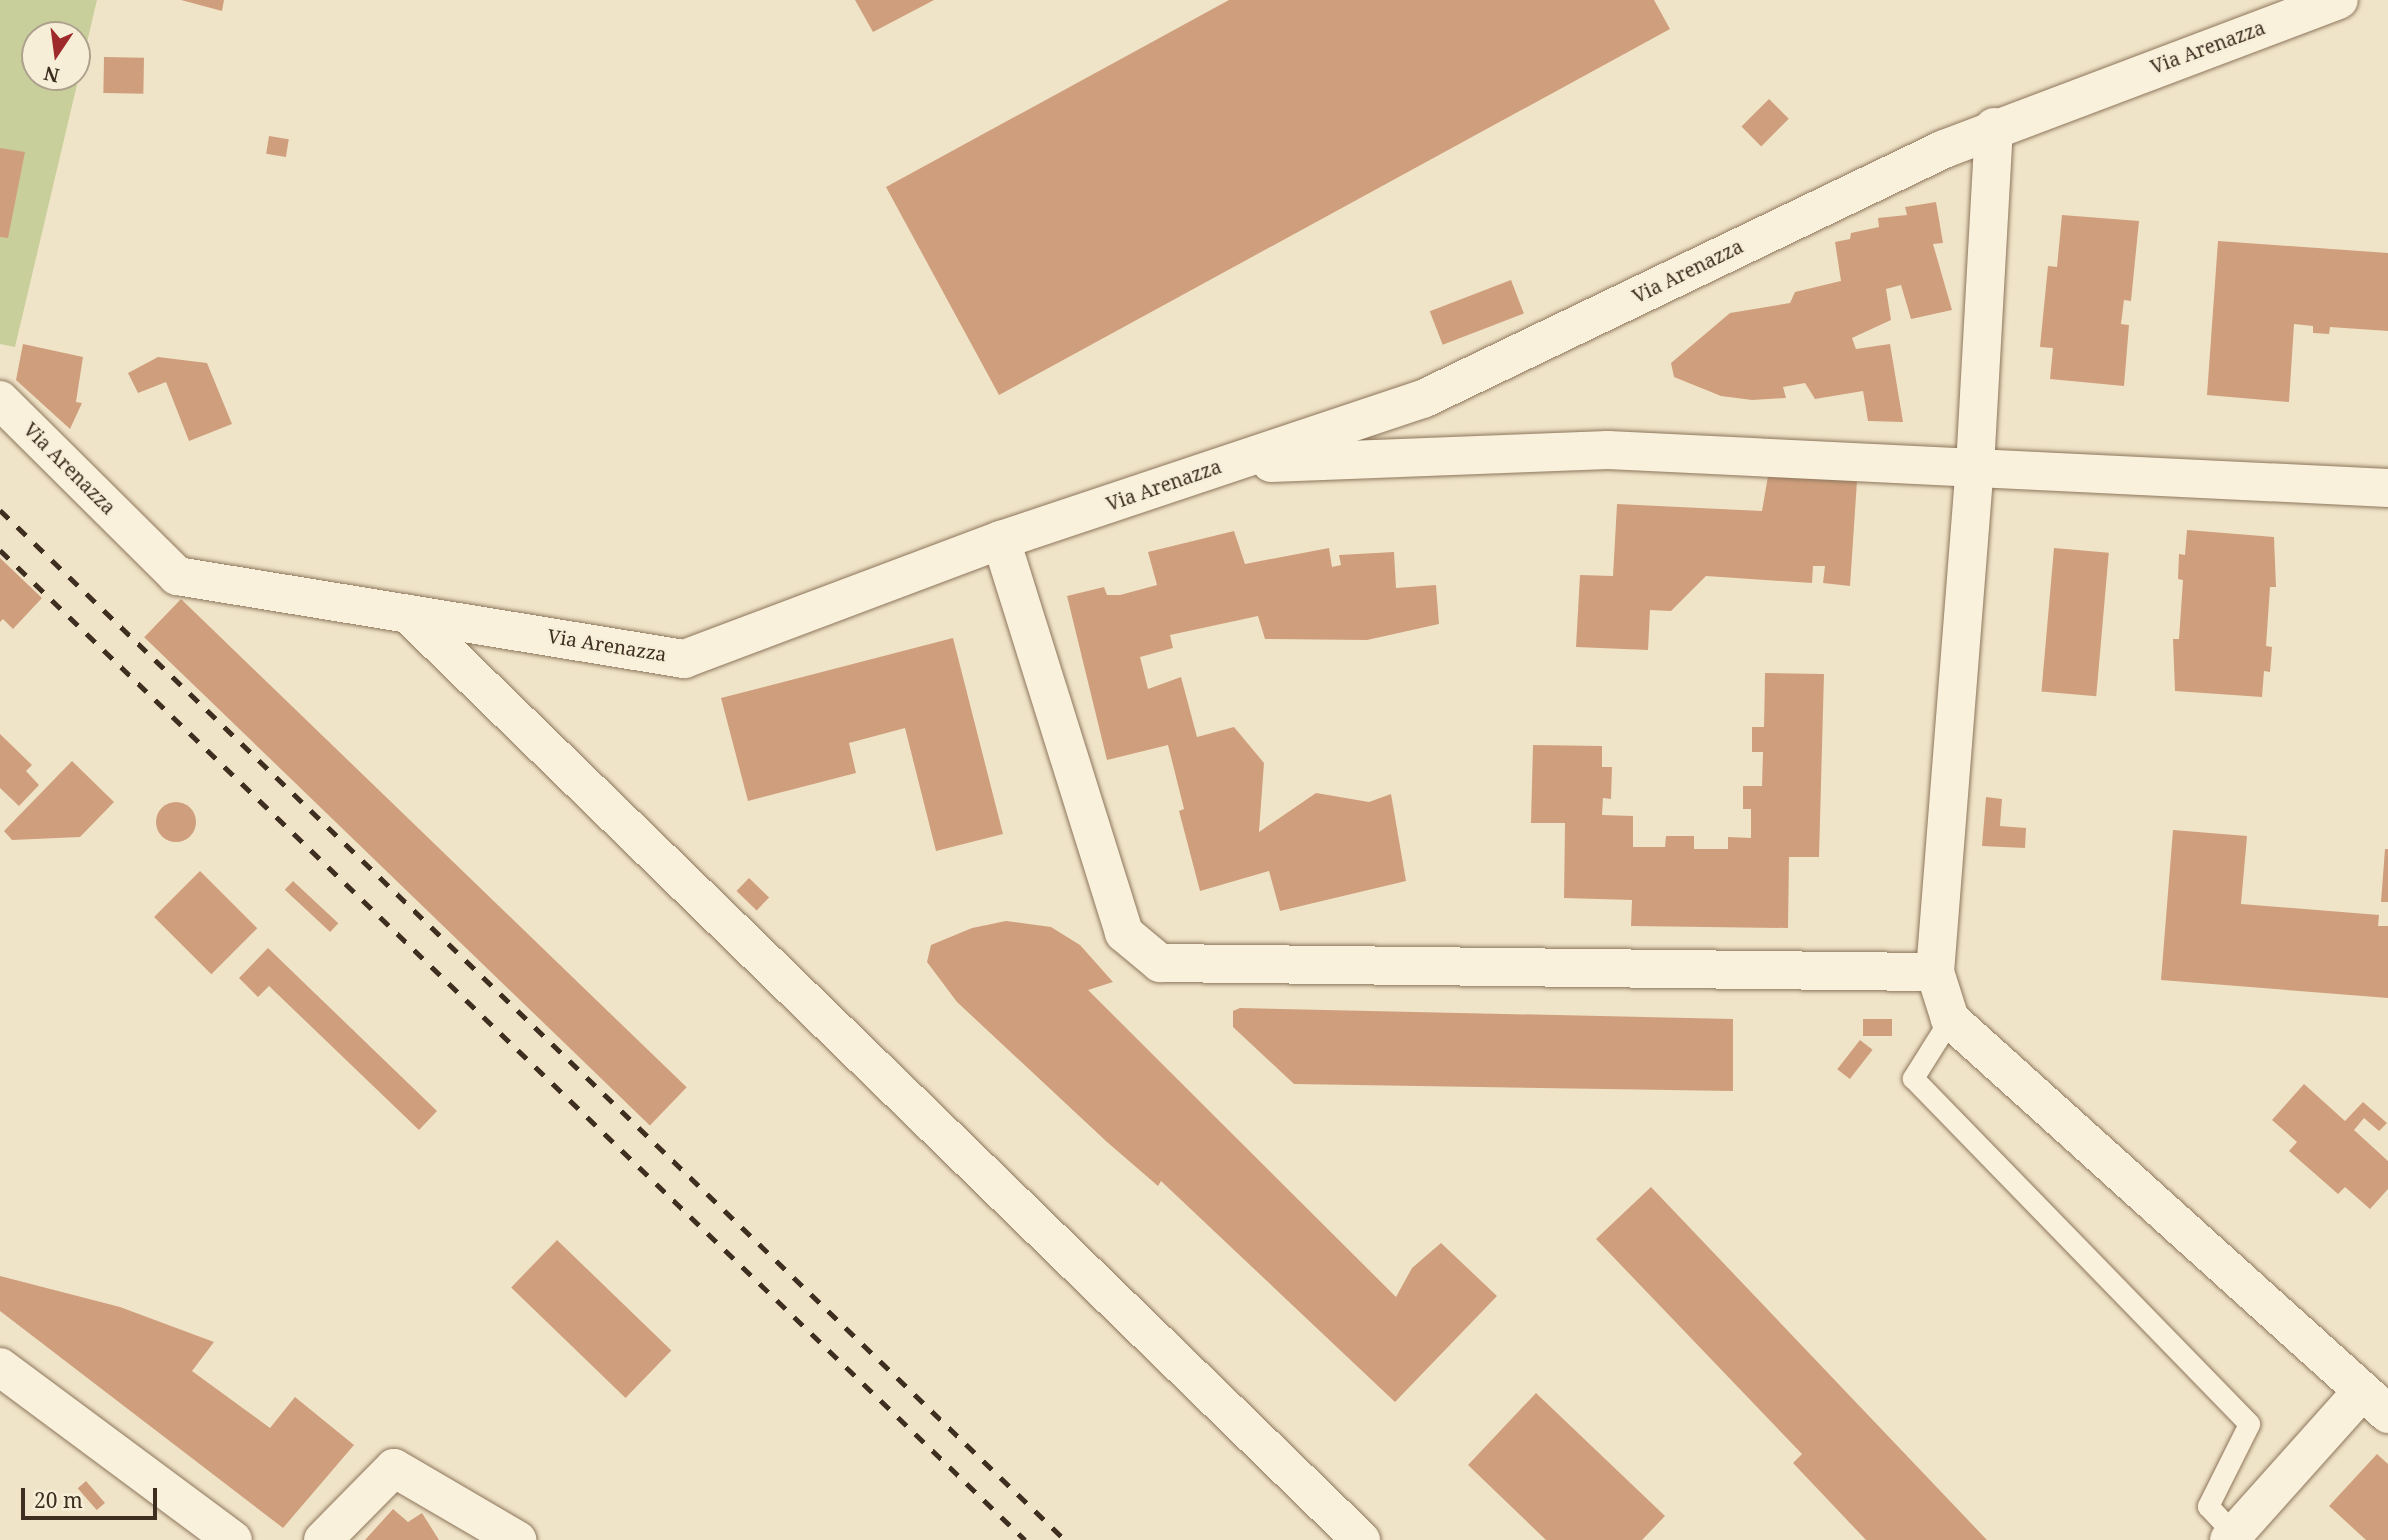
<!DOCTYPE html>
<html>
<head>
<meta charset="utf-8">
<style>
	body { margin:0 }
	#map { position:relative; width:2388px; height:1540px; overflow:hidden; background:#f0e4c8; font-family:"Noto Serif",serif }
	div>[style] { position:absolute }
	.green>* { inset:0; background:#c9cf9b }
	.building>* { inset:0; background:#cf9f7d; transform-origin:0 0 }
	.round { border-radius:50% }
	.roads { filter:drop-shadow(0 0 2px #8d765c) drop-shadow(0 0 2px #8d765c) }
	.lane>* { height:21px; margin:-10.5px; padding:0 10.5px; transform-origin:10.5px; border-radius:10.5px; background:#faf1dc }
	.street>* { height:38px; margin:-19px; padding:0 19px; transform-origin:19px; border-radius:19px; background:#faf1dc }
	.rail>* { height:5px; margin-top:-2.5px; transform-origin:0; background:repeating-linear-gradient(90deg,#3d2e20 0 12px,transparent 0 24px) }
	span { translate:-50% -50%; white-space:nowrap; text-align:center; line-height:1.15; -webkit-text-stroke:5px #f7eed8; paint-order:stroke }
	.street-label { font-size:19px; color:#3d2e20 }
	.north { position:absolute; left:21px; top:21px; width:70px; height:70px; box-sizing:border-box; background:#f7eed8; border:2px solid #ada18e; border-radius:50%; rotate:193deg; font-size:19px; font-weight:700; line-height:28px; text-align:center; color:#3d2e20 }
	.north::after { content:''; display:block; margin:auto; width:24px; height:32px; background:#9e2a2b; clip-path:polygon(50% 0,100% 100%,50% 72%,0 100%) }
	.scale { position:absolute; left:21px; top:1488px; width:136px; height:32px; box-sizing:border-box; border:4px solid #3d2e20; border-top:0; padding-left:9px; font-size:21px; line-height:24px; white-space:nowrap; color:#3d2e20; -webkit-text-stroke:5px #f7eed8; paint-order:stroke }
</style>
</head>
<body>
<div id="map">
	<div class="green">
		<i style="clip-path:polygon(evenodd,0 0,97px 0,15px 347px,0 344px,0 0,35px 35px,77px 35px,77px 77px,35px 77px,35px 35px)"></i>
	</div>
	<div class="building">
		<i style="clip-path:polygon(181px 0,224px 0,222px 11px)"></i>
		<i style="clip-path:polygon(855px 0,934px 0,873px 32px)"></i>
		<i style="clip-path:polygon(1229px 0,1654px 0,1670px 29px,999px 395px,886px 187px)"></i>
		<i style="left:104px;top:57px;width:40px;height:36px;rotate:1deg"></i>
		<i style="left:1769px;top:99px;width:28px;height:39px;rotate:45deg"></i>
		<i style="left:269px;top:136px;width:20px;height:18px;rotate:9deg"></i>
		<i style="clip-path:polygon(0 148px,25px 152px,8px 238px,0 237px)"></i>
		<i style="clip-path:polygon(1936px 202px,1943px 243px,1933px 244px,1952px 310px,1911px 319px,1901px 285px,1886px 289px,1891px 320px,1852px 338px,1856px 349px,1890px 344px,1903px 422px,1868px 421px,1863px 391px,1815px 399px,1805px 383px,1783px 387px,1786px 398px,1752px 400px,1721px 396px,1674px 377px,1671px 363px,1730px 313px,1790px 303px,1795px 292px,1841px 281px,1835px 242px,1850px 239px,1851px 233px,1879px 227px,1878px 218px,1907px 215px,1905px 207px)"></i>
		<i style="clip-path:polygon(2062px 215px,2139px 221px,2131px 301px,2124px 300px,2121px 324px,2129px 325px,2124px 386px,2050px 379px,2053px 348px,2040px 347px,2048px 266px,2057px 267px)"></i>
		<i style="clip-path:polygon(2218px 241px,2388px 253px,2388px 331px,2330px 327px,2329px 334px,2313px 333px,2313px 326px,2294px 324px,2289px 402px,2207px 395px)"></i>
		<i style="left:1511px;top:280px;width:36px;height:87px;rotate:69deg"></i>
		<i style="clip-path:polygon(23px 344px,83px 357px,76px 402px,82px 403px,70px 429px,16px 380px)"></i>
		<i style="clip-path:polygon(158px 357px,207px 363px,232px 424px,189px 441px,166px 382px,138px 393px,128px 373px)"></i>
		<i style="clip-path:polygon(1768px 476px,1857px 481px,1850px 586px,1823px 583px,1825px 566px,1813px 566px,1812px 583px,1706px 576px,1671px 611px,1650px 610px,1648px 650px,1576px 647px,1580px 575px,1613px 576px,1617px 504px,1762px 511px)"></i>
		<i style="clip-path:polygon(2187px 530px,2274px 537px,2276px 587px,2270px 587px,2266px 646px,2272px 647px,2270px 672px,2264px 671px,2262px 697px,2175px 691px,2173px 639px,2179px 639px,2183px 580px,2178px 579px,2179px 554px,2185px 555px)"></i>
		<i style="clip-path:polygon(1234px 531px,1245px 564px,1329px 548px,1332px 567px,1341px 565px,1339px 555px,1394px 552px,1396px 588px,1436px 585px,1439px 624px,1367px 640px,1265px 639px,1258px 616px,1170px 635px,1173px 648px,1140px 657px,1148px 689px,1181px 677px,1197px 737px,1234px 727px,1264px 763px,1259px 832px,1316px 793px,1369px 802px,1391px 794px,1406px 881px,1280px 911px,1269px 871px,1200px 891px,1179px 811px,1184px 809px,1168px 745px,1107px 760px,1067px 596px,1104px 587px,1107px 595px,1120px 595px,1157px 585px,1148px 552px)"></i>
		<i style="left:2054px;top:548px;width:55px;height:144px;rotate:5deg"></i>
		<i style="clip-path:polygon(0 558px,42px 598px,13px 629px,3px 619px,0 622px)"></i>
		<i style="left:181px;top:599px;width:703px;height:53px;rotate:44deg"></i>
		<i style="clip-path:polygon(953px 638px,1003px 834px,936px 851px,905px 728px,849px 743px,856px 773px,748px 801px,721px 698px)"></i>
		<i style="clip-path:polygon(1765px 673px,1824px 674px,1819px 857px,1789px 857px,1788px 928px,1631px 926px,1632px 900px,1564px 898px,1565px 823px,1531px 823px,1533px 745px,1602px 746px,1602px 767px,1612px 767px,1611px 799px,1603px 798px,1602px 815px,1633px 816px,1633px 847px,1665px 847px,1666px 836px,1694px 836px,1694px 849px,1728px 849px,1728px 837px,1751px 838px,1751px 809px,1743px 809px,1743px 786px,1762px 786px,1763px 752px,1752px 752px,1752px 727px,1764px 727px)"></i>
		<i style="clip-path:polygon(0 734px,32px 765px,26px 771px,39px 785px,19px 806px,0 788px)"></i>
		<i style="clip-path:polygon(72px 761px,114px 802px,80px 837px,12px 840px,4px 831px)"></i>
		<i style="clip-path:polygon(1986px 797px,2002px 799px,2000px 826px,2026px 828px,2025px 848px,1982px 846px)"></i>
		<i class="round" style="left:156px;top:802px;width:40px;height:40px"></i>
		<i style="clip-path:polygon(2173px 830px,2247px 836px,2241px 904px,2379px 915px,2378px 926px,2388px 926px,2388px 998px,2161px 980px)"></i>
		<i style="clip-path:polygon(2385px 849px,2388px 849px,2388px 902px,2381px 902px)"></i>
		<i style="left:200px;top:871px;width:81px;height:65px;rotate:45deg"></i>
		<i style="left:749px;top:878px;width:28px;height:18px;rotate:44deg"></i>
		<i style="left:293px;top:881px;width:62px;height:12px;rotate:43deg"></i>
		<i style="clip-path:polygon(1006px 921px,1051px 927px,1080px 945px,1113px 982px,1088px 990px,1396px 1297px,1412px 1268px,1441px 1243px,1497px 1296px,1395px 1402px,1161px 1181px,1158px 1186px,1107px 1142px,957px 1002px,927px 962px,931px 945px,972px 928px)"></i>
		<i style="clip-path:polygon(268px 948px,437px 1111px,419px 1130px,269px 986px,258px 997px,239px 978px)"></i>
		<i style="clip-path:polygon(1240px 1008px,1733px 1019px,1733px 1091px,1294px 1084px,1233px 1027px,1233px 1011px)"></i>
		<i style="left:1863px;top:1019px;width:29px;height:17px"></i>
		<i style="left:1860px;top:1040px;width:16px;height:37px;rotate:38deg"></i>
		<i style="clip-path:polygon(2304px 1084px,2345px 1121px,2363px 1102px,2387px 1123px,2379px 1131px,2364px 1118px,2354px 1130px,2388px 1161px,2388px 1189px,2370px 1209px,2345px 1187px,2338px 1194px,2289px 1151px,2297px 1142px,2272px 1120px)"></i>
		<i style="clip-path:polygon(1651px 1187px,1987px 1540px,1866px 1540px,1793px 1463px,1802px 1454px,1596px 1239px)"></i>
		<i style="left:557px;top:1240px;width:159px;height:66px;rotate:44deg"></i>
		<i style="clip-path:polygon(0 1276px,120px 1307px,214px 1342px,192px 1371px,270px 1428px,295px 1397px,354px 1445px,283px 1528px,0 1311px)"></i>
		<i style="clip-path:polygon(1536px 1393px,1665px 1516px,1642px 1540px,1546px 1540px,1468px 1465px)"></i>
		<i style="clip-path:polygon(2377px 1454px,2388px 1464px,2388px 1540px,2366px 1540px,2329px 1506px)"></i>
		<i style="left:86px;top:1481px;width:29px;height:11px;rotate:49deg"></i>
		<i style="clip-path:polygon(393px 1509px,408px 1522px,422px 1513px,439px 1540px,365px 1540px)"></i>
	</div>
	<div class="roads">
		<div class="lane">
			<i style="left:1950px;top:1019px;width:70px;rotate:122.1deg"></i>
			<i style="left:1913px;top:1078px;width:482px;rotate:45.8deg"></i>
			<i style="left:2249px;top:1424px;width:92px;rotate:116.6deg"></i>
			<i style="left:2208px;top:1506px;width:38px;rotate:47deg"></i>
		</div>
		<div class="street">
			<i style="left:1994px;top:127px;width:338px;rotate:93.2deg"></i>
			<i style="left:1975px;top:464px;width:510px;rotate:94.5deg"></i>
			<i style="left:1935px;top:972px;width:49px;rotate:72.3deg"></i>
			<i style="left:1950px;top:1019px;width:590px;rotate:42.04deg"></i>
			<i style="left:0;top:400px;width:250px;rotate:44.8deg"></i>
			<i style="left:177px;top:576px;width:514px;rotate:9.3deg"></i>
			<i style="left:684px;top:659px;width:339px;rotate:-20.6deg"></i>
			<i style="left:1001px;top:540px;width:445px;rotate:-18.5deg"></i>
			<i style="left:1423px;top:399px;width:578px;rotate:-25.63deg"></i>
			<i style="left:1944px;top:149px;width:422px;rotate:-20.7deg"></i>
			<i style="left:1271px;top:463px;width:337px;rotate:-2.2deg"></i>
			<i style="left:1608px;top:450px;width:781px;rotate:2.79deg"></i>
			<i style="left:1001px;top:540px;width:412px;rotate:72.6deg"></i>
			<i style="left:1124px;top:933px;width:47px;rotate:39.8deg"></i>
			<i style="left:1160px;top:963px;width:775px;rotate:0.67deg"></i>
			<i style="left:408px;top:614px;width:1329px;rotate:44.18deg"></i>
			<i style="left:0;top:1367px;width:290px;rotate:36.6deg"></i>
			<i style="left:323px;top:1540px;width:101px;rotate:-45.4deg"></i>
			<i style="left:394px;top:1468px;width:143px;rotate:30.3deg"></i>
			<i style="left:2229px;top:1540px;width:200px;rotate:-48.2deg"></i>
		</div>
	</div>
	<div class="rail">
		<i style="left:0;top:510px;width:1482px;rotate:44.04deg"></i>
		<i style="left:0;top:550px;width:1425px;rotate:44deg"></i>
	</div>
	<div class="street-label">
		<span style="left:2208px;top:48px;rotate:-20deg">Via Arenazza</span>
		<span style="left:1688px;top:272px;rotate:-26deg">Via Arenazza</span>
		<span style="left:69px;top:469px;rotate:45deg">Via Arenazza</span>
		<span style="left:1164px;top:486px;rotate:-19deg">Via Arenazza</span>
		<span style="left:607px;top:646px;rotate:9deg">Via Arenazza</span>
	</div>
	<div class="north">N</div>
	<div class="scale">20 m</div>
</div>
</body>
</html>
